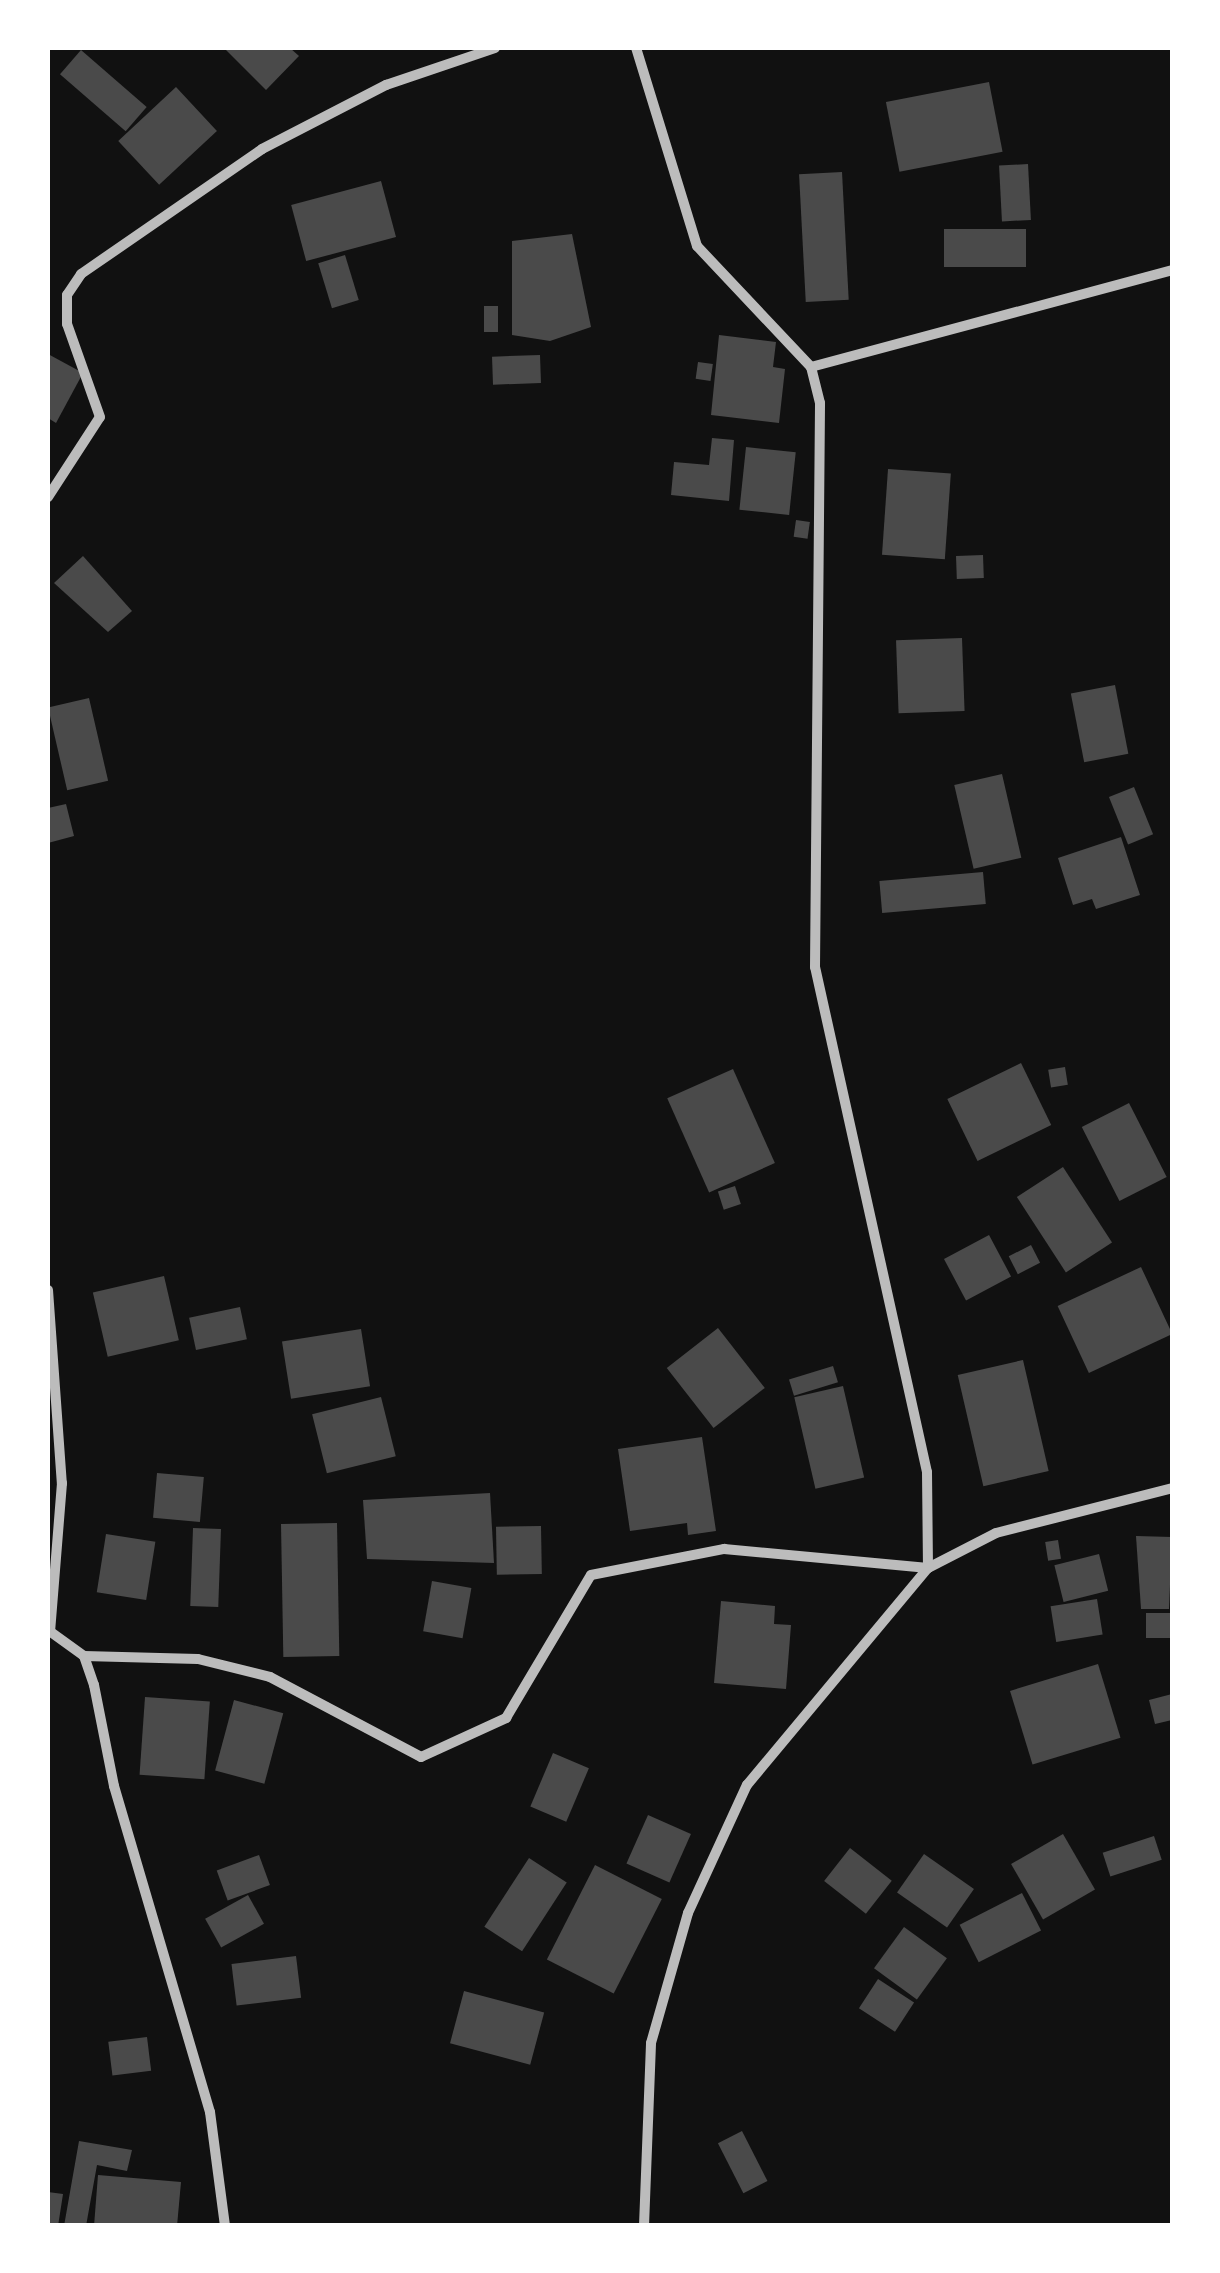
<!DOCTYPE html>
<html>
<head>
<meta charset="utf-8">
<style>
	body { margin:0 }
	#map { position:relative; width:1220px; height:2273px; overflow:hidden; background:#111; font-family:"PT Sans Narrow",sans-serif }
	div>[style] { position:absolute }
	.building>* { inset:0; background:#4a4a4a; transform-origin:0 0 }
	.minor>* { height:10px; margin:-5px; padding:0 5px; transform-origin:5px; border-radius:5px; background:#bcbcbc }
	span { translate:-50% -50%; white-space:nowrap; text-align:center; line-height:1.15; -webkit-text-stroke:8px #fff; paint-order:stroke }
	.frame { position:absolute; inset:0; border:50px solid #fff; pointer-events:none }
</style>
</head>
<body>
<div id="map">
	<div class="building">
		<i style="clip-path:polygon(224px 48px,290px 48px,299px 56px,266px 90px)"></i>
		<i style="left:81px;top:50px;width:87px;height:32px;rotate:41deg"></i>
		<i style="left:989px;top:82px;width:71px;height:105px;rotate:79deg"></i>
		<i style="left:176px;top:87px;width:60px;height:79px;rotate:47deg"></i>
		<i style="left:1028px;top:164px;width:56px;height:29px;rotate:87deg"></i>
		<i style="left:842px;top:172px;width:128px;height:43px;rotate:87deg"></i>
		<i style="left:381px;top:181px;width:58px;height:93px;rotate:75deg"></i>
		<i style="left:944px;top:229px;width:82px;height:38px"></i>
		<i style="clip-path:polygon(572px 234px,591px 327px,550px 341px,512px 335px,512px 241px)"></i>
		<i style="left:345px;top:255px;width:47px;height:28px;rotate:73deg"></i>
		<i style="left:484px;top:306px;width:14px;height:26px"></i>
		<i style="clip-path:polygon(719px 335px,776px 342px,773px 367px,785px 369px,779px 423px,711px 415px)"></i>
		<i style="clip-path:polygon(48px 354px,83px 373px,56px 423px,48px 418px)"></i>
		<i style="left:540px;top:355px;width:28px;height:48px;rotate:88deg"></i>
		<i style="left:698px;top:362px;width:15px;height:17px;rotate:8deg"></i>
		<i style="clip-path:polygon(712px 438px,734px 440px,729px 501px,671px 495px,674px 462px,709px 465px)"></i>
		<i style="left:746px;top:447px;width:50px;height:63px;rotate:6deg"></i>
		<i style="left:888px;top:469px;width:63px;height:86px;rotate:4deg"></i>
		<i style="left:796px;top:520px;width:14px;height:17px;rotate:8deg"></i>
		<i style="left:983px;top:555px;width:23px;height:27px;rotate:88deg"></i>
		<i style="clip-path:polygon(83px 556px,132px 611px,108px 632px,54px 583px)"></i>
		<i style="left:962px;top:638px;width:73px;height:66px;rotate:88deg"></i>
		<i style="left:1115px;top:685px;width:70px;height:45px;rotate:79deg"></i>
		<i style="left:89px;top:698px;width:85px;height:42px;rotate:77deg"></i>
		<i style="left:1002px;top:774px;width:86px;height:49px;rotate:77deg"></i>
		<i style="left:1134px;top:787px;width:51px;height:27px;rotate:68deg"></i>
		<i style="clip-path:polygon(66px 804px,74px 836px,48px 843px,48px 808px)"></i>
		<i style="clip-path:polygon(1121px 837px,1140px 895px,1096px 909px,1092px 899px,1073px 905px,1058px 858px)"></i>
		<i style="left:983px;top:872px;width:32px;height:104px;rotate:85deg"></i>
		<i style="left:1021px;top:1063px;width:69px;height:82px;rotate:64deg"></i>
		<i style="left:1065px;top:1067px;width:18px;height:17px;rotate:81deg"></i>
		<i style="left:733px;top:1069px;width:103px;height:72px;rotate:66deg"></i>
		<i style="left:1129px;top:1103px;width:83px;height:53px;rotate:63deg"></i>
		<i style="left:1063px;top:1167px;width:90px;height:55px;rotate:57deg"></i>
		<i style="left:735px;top:1186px;width:19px;height:18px;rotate:72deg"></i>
		<i style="left:989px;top:1235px;width:47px;height:51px;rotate:62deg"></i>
		<i style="left:1031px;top:1245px;width:20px;height:25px;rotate:63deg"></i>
		<i style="left:1141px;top:1267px;width:74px;height:92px;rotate:65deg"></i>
		<i style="left:164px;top:1276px;width:66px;height:73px;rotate:77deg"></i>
		<i style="left:240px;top:1307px;width:33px;height:52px;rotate:78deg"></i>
		<i style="left:718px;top:1328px;width:76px;height:65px;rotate:52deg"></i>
		<i style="left:361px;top:1329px;width:58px;height:80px;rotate:81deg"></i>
		<i style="left:1023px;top:1360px;width:114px;height:67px;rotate:77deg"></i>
		<i style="left:833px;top:1366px;width:17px;height:46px;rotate:73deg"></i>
		<i style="left:843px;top:1386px;width:94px;height:50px;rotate:77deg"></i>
		<i style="left:381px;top:1397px;width:61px;height:71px;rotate:76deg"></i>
		<i style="clip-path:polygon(702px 1437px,716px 1531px,688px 1535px,687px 1523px,630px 1531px,618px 1449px)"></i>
		<i style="left:157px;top:1473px;width:47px;height:45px;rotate:5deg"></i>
		<i style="clip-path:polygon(490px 1493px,494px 1563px,367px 1559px,363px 1500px)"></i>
		<i style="left:337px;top:1523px;width:133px;height:56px;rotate:89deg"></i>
		<i style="left:541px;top:1526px;width:48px;height:45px;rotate:89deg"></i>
		<i style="left:193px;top:1528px;width:28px;height:78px;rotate:2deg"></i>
		<i style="left:106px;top:1534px;width:50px;height:59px;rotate:9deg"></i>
		<i style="clip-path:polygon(1136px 1536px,1172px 1537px,1169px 1609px,1141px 1609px)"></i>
		<i style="left:1058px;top:1540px;width:19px;height:13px;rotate:81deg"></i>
		<i style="left:1099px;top:1554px;width:38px;height:46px;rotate:76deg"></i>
		<i style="left:432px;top:1581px;width:40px;height:51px;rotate:10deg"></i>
		<i style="left:1097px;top:1599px;width:36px;height:47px;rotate:81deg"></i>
		<i style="clip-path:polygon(721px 1601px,775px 1606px,774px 1624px,791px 1625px,786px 1689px,714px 1683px)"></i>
		<i style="left:1172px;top:1613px;width:25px;height:26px;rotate:90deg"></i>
		<i style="left:1098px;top:1664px;width:77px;height:92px;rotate:73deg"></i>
		<i style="clip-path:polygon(1172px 1694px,1172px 1720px,1155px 1724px,1149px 1700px)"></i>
		<i style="left:145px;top:1697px;width:65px;height:78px;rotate:4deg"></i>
		<i style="left:234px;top:1700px;width:51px;height:73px;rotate:15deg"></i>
		<i style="left:553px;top:1753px;width:39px;height:58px;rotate:23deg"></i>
		<i style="left:648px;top:1815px;width:47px;height:53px;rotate:24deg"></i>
		<i style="left:1063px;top:1834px;width:64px;height:60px;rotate:60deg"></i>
		<i style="left:1154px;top:1836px;width:25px;height:54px;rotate:72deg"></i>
		<i style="left:850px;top:1848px;width:53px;height:42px;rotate:38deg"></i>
		<i style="left:924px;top:1854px;width:61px;height:47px;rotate:35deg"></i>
		<i style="left:259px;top:1855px;width:32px;height:45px;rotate:70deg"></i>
		<i style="left:529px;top:1858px;width:45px;height:82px;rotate:33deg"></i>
		<i style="left:595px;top:1865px;width:75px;height:106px;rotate:27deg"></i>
		<i style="left:1022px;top:1893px;width:42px;height:70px;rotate:63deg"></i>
		<i style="left:248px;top:1895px;width:33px;height:49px;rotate:61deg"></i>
		<i style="left:904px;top:1927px;width:53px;height:51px;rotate:36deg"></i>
		<i style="left:296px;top:1956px;width:42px;height:65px;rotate:83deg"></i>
		<i style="left:878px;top:1979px;width:43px;height:35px;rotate:33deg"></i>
		<i style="left:464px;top:1991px;width:83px;height:54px;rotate:15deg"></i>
		<i style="left:147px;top:2037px;width:34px;height:39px;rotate:83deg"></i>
		<i style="left:742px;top:2131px;width:56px;height:27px;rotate:63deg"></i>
		<i style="clip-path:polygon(79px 2141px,132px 2150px,127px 2171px,97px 2165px,86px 2226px,64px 2226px)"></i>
		<i style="clip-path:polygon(98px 2175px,181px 2182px,177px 2226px,94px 2226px)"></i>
		<i style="clip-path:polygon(48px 2192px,63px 2194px,58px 2226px,48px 2226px)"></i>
	</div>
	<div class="minor">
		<i style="left:811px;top:367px;width:374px;rotate:-15deg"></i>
		<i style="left:48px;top:497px;width:95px;rotate:-57deg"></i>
		<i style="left:100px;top:417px;width:99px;rotate:-109.5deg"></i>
		<i style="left:67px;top:324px;width:29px;rotate:-90deg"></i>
		<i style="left:67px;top:295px;width:25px;rotate:-56deg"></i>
		<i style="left:81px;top:274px;width:220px;rotate:-34.6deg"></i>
		<i style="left:262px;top:149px;width:140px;rotate:-27.3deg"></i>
		<i style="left:386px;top:85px;width:115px;rotate:-18.7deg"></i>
		<i style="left:48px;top:1290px;width:194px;rotate:85.9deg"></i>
		<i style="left:62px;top:1483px;width:148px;rotate:94.6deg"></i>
		<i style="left:48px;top:1630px;width:44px;rotate:35.8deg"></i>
		<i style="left:84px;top:1656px;width:31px;rotate:71deg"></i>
		<i style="left:94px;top:1685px;width:103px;rotate:78.8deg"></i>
		<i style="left:114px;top:1786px;width:340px;rotate:73.6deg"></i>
		<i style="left:210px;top:2112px;width:115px;rotate:82.5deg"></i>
		<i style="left:84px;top:1656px;width:114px;rotate:1.5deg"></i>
		<i style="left:198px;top:1659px;width:74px;rotate:14deg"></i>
		<i style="left:270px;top:1677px;width:171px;rotate:27.9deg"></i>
		<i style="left:421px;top:1757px;width:94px;rotate:-24.6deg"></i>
		<i style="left:506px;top:1718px;width:166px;rotate:-59.3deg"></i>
		<i style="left:591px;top:1575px;width:136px;rotate:-11.1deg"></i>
		<i style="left:724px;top:1549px;width:205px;rotate:5.3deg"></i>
		<i style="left:928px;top:1568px;width:96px;rotate:-90.6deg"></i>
		<i style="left:927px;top:1472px;width:517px;rotate:-102.5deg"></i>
		<i style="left:815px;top:967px;width:564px;rotate:-89.49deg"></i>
		<i style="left:820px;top:403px;width:37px;rotate:-104deg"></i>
		<i style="left:811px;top:367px;width:166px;rotate:-133.3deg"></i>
		<i style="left:697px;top:246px;width:207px;rotate:-107.1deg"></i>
		<i style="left:644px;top:2226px;width:183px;rotate:-87.8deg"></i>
		<i style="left:651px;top:2043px;width:135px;rotate:-74.1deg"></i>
		<i style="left:688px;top:1913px;width:141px;rotate:-65.3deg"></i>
		<i style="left:747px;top:1785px;width:283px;rotate:-50.2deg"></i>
		<i style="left:928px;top:1568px;width:76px;rotate:-27.2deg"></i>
		<i style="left:996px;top:1533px;width:182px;rotate:-14.3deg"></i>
	</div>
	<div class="frame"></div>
</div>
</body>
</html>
